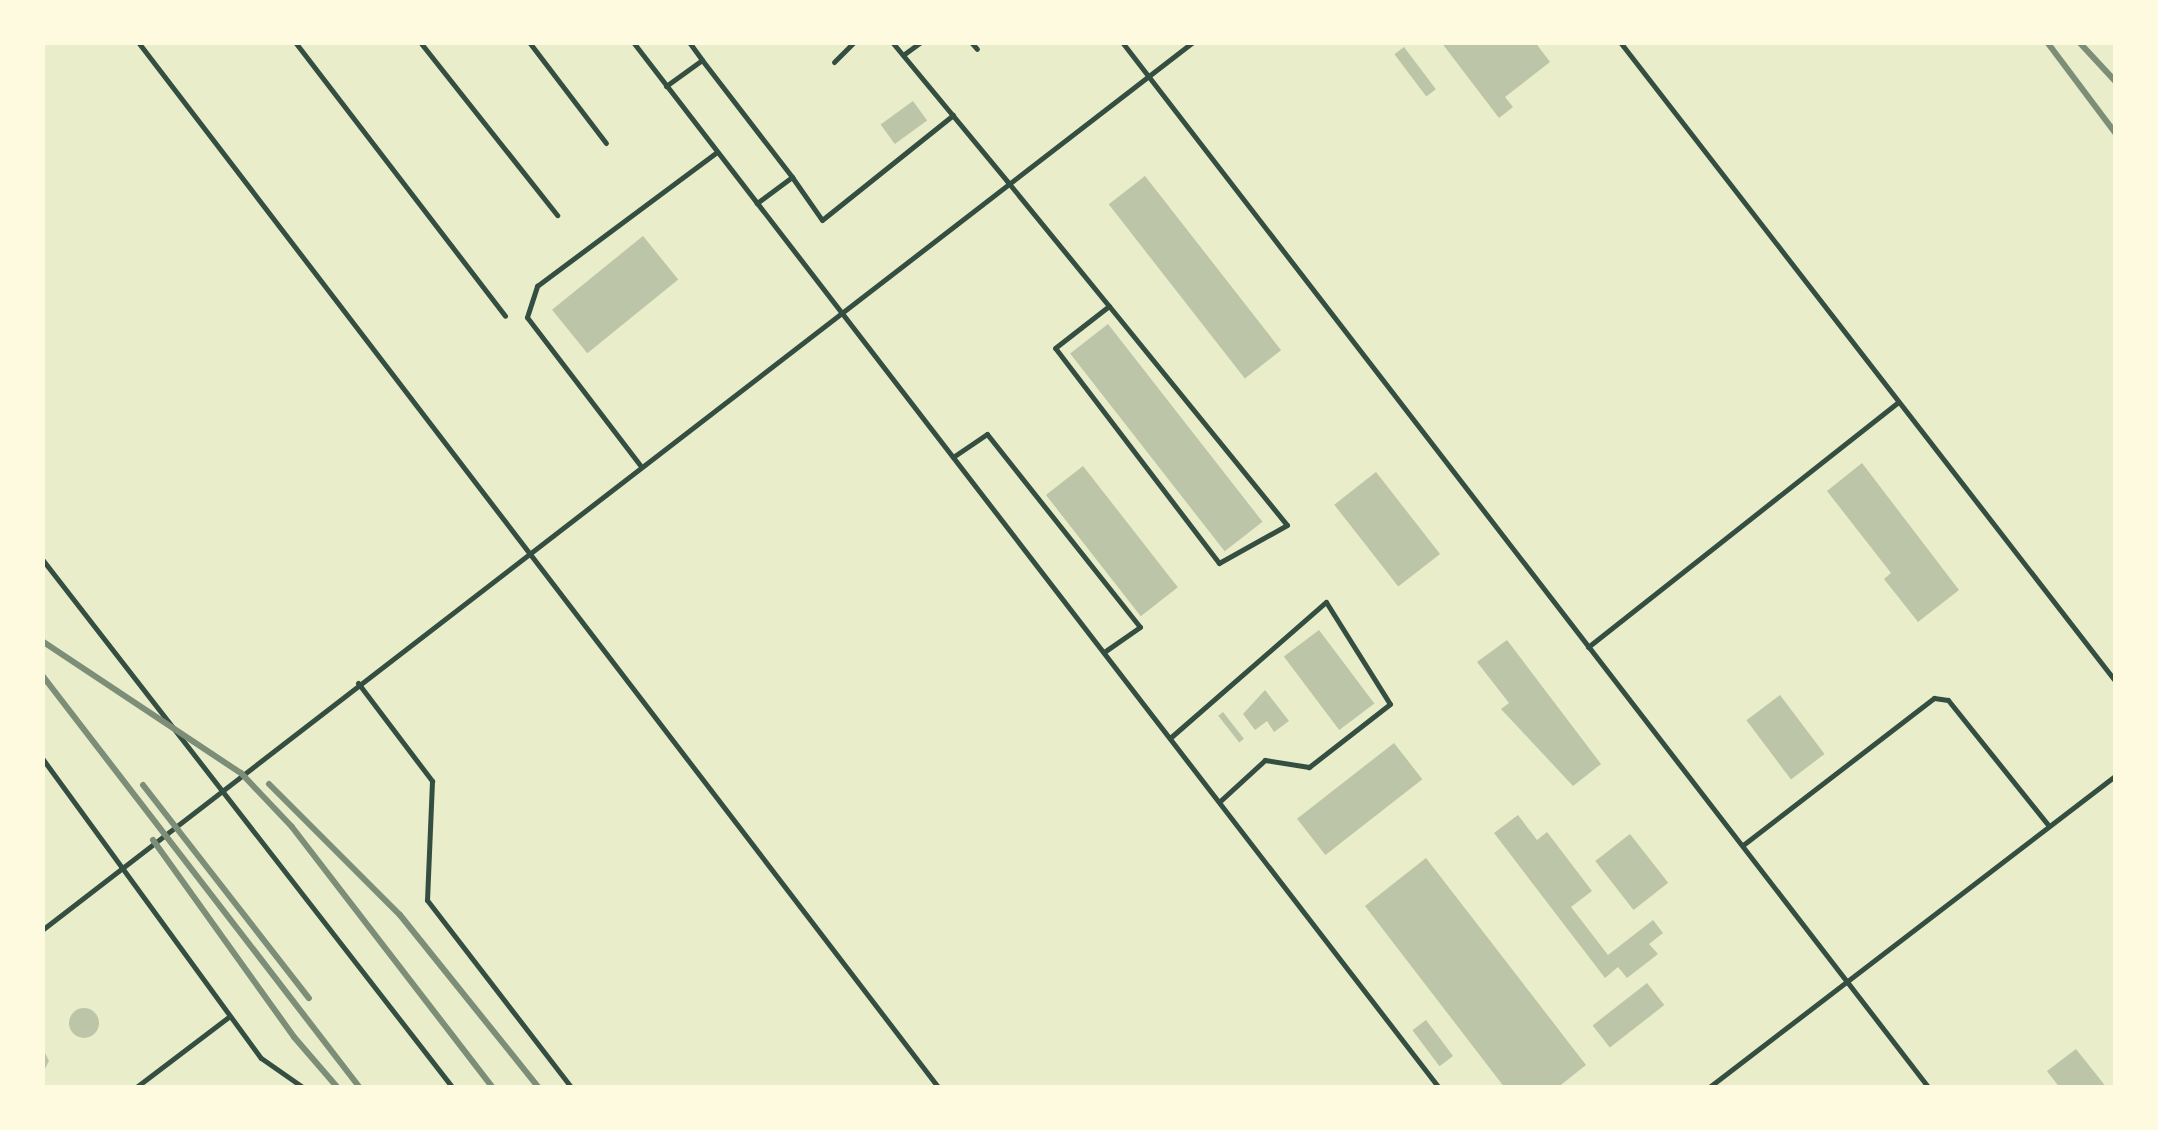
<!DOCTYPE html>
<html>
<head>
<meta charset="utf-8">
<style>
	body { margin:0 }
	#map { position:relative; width:2158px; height:1130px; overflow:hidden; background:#e9edc9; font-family:Jost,sans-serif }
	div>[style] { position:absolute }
	.building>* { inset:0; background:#bcc5a7; transform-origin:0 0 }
	.round { border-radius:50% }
	.service>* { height:5px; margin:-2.5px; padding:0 2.5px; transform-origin:2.5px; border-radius:2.5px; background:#344e41 }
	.rail>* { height:6px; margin:-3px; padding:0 3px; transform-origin:3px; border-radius:3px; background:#7c8e77 }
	span { translate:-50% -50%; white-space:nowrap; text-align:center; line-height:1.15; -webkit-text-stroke:9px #fefae0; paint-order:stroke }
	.frame { position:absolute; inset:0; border:45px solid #fefae0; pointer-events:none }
</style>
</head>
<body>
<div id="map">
	<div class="building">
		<i style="clip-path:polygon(1441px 42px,1535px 42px,1550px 62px,1505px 97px,1513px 107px,1499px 118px)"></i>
		<i style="left:1404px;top:47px;width:53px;height:12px;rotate:53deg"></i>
		<i style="left:913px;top:101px;width:24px;height:40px;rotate:54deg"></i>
		<i style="left:1145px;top:176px;width:221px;height:46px;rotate:52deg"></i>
		<i style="left:643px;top:236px;width:56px;height:117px;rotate:51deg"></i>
		<i style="left:1108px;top:324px;width:251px;height:48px;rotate:52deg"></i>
		<i style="clip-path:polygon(1862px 463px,1959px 590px,1918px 622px,1884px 579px,1891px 573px,1827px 491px)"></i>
		<i style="left:1083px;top:466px;width:154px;height:47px;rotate:52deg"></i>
		<i style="left:1376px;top:472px;width:104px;height:53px;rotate:52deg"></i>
		<i style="left:1319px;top:630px;width:92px;height:44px;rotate:53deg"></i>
		<i style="clip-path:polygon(1507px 640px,1601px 764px,1573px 786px,1501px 709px,1509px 703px,1477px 662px)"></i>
		<i style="clip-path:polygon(1265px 690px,1289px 721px,1274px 732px,1267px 721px,1255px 730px,1243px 714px)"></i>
		<i style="left:1780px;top:695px;width:74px;height:42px;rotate:53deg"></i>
		<i style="left:1223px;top:712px;width:34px;height:6px;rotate:52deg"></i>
		<i style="left:1394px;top:743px;width:46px;height:123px;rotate:52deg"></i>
		<i style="clip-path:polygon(1518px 815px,1537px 840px,1547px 832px,1592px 891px,1571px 907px,1608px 955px,1653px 920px,1663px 933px,1649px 944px,1658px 954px,1627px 978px,1618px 967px,1605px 978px,1494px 833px)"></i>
		<i style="left:1630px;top:834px;width:62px;height:44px;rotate:52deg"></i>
		<i style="clip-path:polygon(1426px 858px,1586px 1065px,1557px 1088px,1505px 1088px,1365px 906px)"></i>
		<i style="left:1647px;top:983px;width:28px;height:69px;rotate:52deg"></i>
		<i class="round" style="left:69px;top:1008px;width:30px;height:30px"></i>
		<i style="left:1426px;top:1020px;width:45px;height:17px;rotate:53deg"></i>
		<i style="clip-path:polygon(42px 1047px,49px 1061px,42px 1074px)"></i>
		<i style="clip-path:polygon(2076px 1049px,2107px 1088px,2060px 1088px,2047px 1071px)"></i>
	</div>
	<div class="service">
		<i style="left:138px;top:42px;width:1317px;rotate:52.56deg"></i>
		<i style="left:295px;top:42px;width:345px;rotate:52.5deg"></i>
		<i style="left:420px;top:42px;width:221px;rotate:51.6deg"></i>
		<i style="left:529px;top:42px;width:127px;rotate:52.7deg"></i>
		<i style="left:633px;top:42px;width:1321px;rotate:52.38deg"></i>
		<i style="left:689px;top:42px;width:22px;rotate:54deg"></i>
		<i style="left:892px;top:42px;width:180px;rotate:50.4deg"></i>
		<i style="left:1007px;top:181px;width:161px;rotate:50.8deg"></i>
		<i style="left:1109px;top:306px;width:282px;rotate:50.9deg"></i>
		<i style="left:1287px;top:525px;width:78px;rotate:150.8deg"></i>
		<i style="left:1219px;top:563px;width:270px;rotate:-127.3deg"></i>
		<i style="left:1055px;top:348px;width:68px;rotate:-37.9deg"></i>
		<i style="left:971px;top:42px;width:9px;rotate:49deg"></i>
		<i style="left:1122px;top:42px;width:1321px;rotate:52.35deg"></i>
		<i style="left:1620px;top:42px;width:810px;rotate:52.22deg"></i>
		<i style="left:903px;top:55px;width:22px;rotate:-36deg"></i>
		<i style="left:834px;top:62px;width:28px;rotate:-45deg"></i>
		<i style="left:666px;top:86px;width:44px;rotate:-35.8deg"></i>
		<i style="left:702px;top:60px;width:148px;rotate:52.4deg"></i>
		<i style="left:792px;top:177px;width:44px;rotate:143.4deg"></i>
		<i style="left:792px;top:177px;width:52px;rotate:55.1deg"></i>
		<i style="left:822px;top:220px;width:168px;rotate:-38.7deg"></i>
		<i style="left:953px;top:457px;width:41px;rotate:-34.1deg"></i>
		<i style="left:987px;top:434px;width:246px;rotate:51.6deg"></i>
		<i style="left:1140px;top:627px;width:44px;rotate:145.2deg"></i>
		<i style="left:640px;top:465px;width:186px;rotate:-127.4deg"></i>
		<i style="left:527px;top:317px;width:33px;rotate:-72deg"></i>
		<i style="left:537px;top:286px;width:224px;rotate:-36.7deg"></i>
		<i style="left:42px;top:559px;width:670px;rotate:52.16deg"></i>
		<i style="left:1588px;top:647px;width:395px;rotate:-38.3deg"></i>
		<i style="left:358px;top:683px;width:123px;rotate:52.9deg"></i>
		<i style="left:432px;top:781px;width:119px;rotate:92.4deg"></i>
		<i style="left:427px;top:900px;width:237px;rotate:52.4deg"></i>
		<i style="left:1170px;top:738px;width:207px;rotate:-41.1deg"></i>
		<i style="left:1326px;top:602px;width:120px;rotate:57.9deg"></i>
		<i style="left:1390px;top:704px;width:103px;rotate:142.1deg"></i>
		<i style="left:1309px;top:767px;width:45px;rotate:-171deg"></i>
		<i style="left:1265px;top:760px;width:62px;rotate:137.6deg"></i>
		<i style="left:42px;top:758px;width:371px;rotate:53.9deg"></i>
		<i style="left:261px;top:1058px;width:52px;rotate:34.9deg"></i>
		<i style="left:1743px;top:845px;width:241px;rotate:-37.6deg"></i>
		<i style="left:1934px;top:698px;width:14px;rotate:8deg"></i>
		<i style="left:1948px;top:700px;width:161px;rotate:51.3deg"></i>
		<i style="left:42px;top:930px;width:1454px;rotate:-37.65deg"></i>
		<i style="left:135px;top:1088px;width:119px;rotate:-37.2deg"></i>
		<i style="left:1708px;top:1088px;width:514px;rotate:-37.49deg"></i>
	</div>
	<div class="rail">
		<i style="left:2047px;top:42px;width:115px;rotate:53.1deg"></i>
		<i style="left:2079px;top:42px;width:54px;rotate:47.2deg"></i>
		<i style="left:42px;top:641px;width:239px;rotate:33.6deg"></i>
		<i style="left:241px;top:773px;width:74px;rotate:46.6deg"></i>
		<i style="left:292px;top:827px;width:329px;rotate:52.4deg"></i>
		<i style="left:42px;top:675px;width:521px;rotate:52.4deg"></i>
		<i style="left:269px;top:784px;width:185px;rotate:45deg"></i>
		<i style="left:400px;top:915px;width:222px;rotate:51.2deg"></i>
		<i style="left:143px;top:785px;width:270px;rotate:52.1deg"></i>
		<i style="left:153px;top:840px;width:242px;rotate:54.4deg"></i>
		<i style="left:294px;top:1037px;width:67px;rotate:49.2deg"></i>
	</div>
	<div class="frame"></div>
</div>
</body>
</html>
